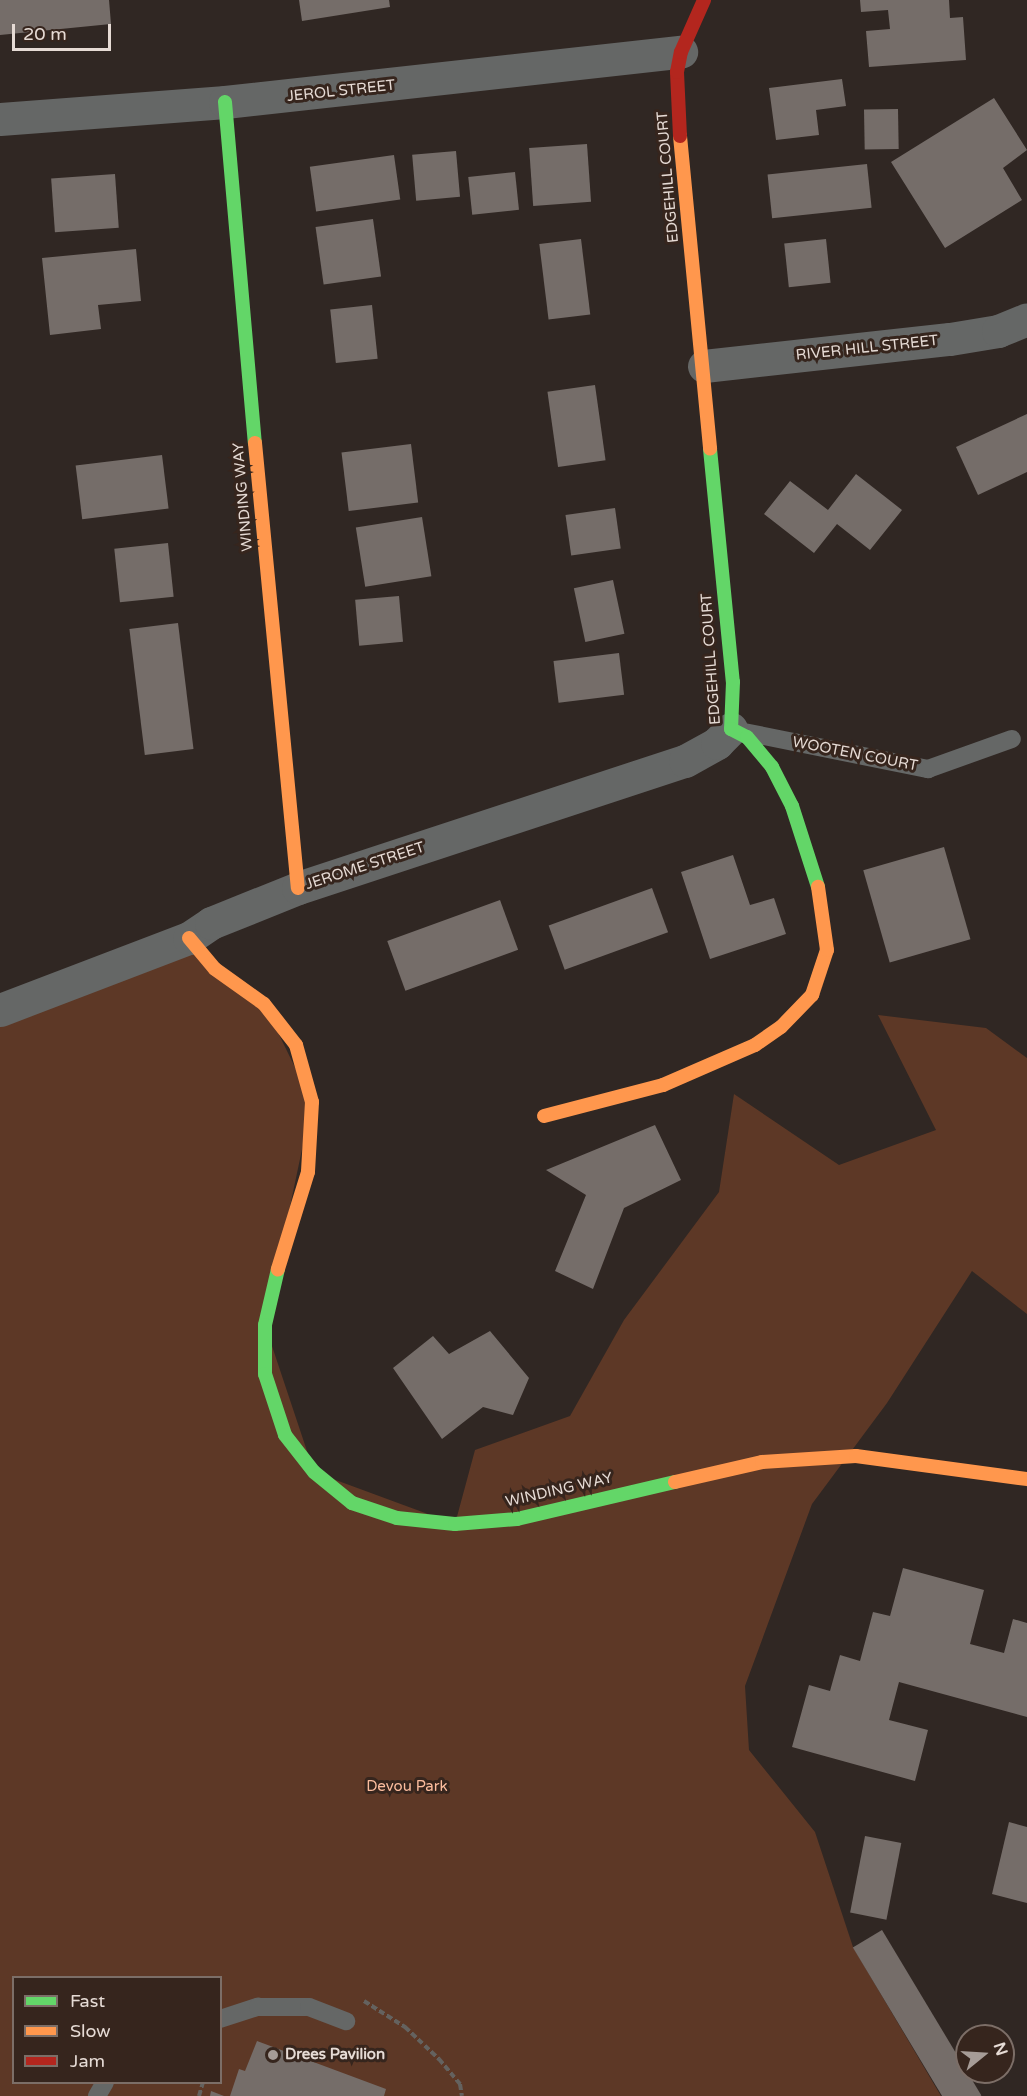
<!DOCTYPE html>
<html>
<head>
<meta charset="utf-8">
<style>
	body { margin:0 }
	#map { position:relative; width:1027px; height:2096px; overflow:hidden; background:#302723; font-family:"Varela Round",sans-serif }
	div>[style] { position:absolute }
	.green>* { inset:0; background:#5d3826 }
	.building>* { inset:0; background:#756d69; transform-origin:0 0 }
	.path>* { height:4px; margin-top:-2px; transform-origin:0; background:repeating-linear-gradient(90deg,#64625f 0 6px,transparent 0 9px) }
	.lane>* { height:18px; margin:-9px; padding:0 9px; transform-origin:9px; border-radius:9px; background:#656766 }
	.street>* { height:33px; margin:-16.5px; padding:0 16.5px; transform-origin:16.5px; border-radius:16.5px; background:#656766 }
	.fast>* { height:14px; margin:-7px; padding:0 7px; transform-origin:7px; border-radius:7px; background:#63d668 }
	.slow>* { height:14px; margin:-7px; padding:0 7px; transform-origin:7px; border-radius:7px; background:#ff974d }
	.jam>* { height:14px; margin:-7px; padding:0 7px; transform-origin:7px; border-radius:7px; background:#b3261e }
	.dots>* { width:16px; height:16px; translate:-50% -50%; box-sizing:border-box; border:3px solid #36251d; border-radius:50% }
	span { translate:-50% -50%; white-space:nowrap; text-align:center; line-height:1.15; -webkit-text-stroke:6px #36251d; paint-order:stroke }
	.street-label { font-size:15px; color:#e6dbd5 }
	.park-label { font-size:15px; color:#fcbd9e }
	.poi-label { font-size:15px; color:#e6dbd5; font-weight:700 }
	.left { translate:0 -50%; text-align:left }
	.legend { position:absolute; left:12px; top:1976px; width:210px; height:108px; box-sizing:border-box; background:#36251d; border:2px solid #7c6e67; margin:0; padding:8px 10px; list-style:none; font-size:18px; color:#e6dbd5 }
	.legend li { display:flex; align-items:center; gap:12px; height:30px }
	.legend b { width:30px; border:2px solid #7c6e67 }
	.north { position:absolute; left:955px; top:2024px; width:60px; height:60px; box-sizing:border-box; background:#36251d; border:2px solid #7c6e67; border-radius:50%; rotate:72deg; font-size:16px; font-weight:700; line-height:24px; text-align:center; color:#e6dbd5 }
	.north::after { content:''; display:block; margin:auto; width:21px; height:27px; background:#a69c97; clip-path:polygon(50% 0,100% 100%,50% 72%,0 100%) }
	.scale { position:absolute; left:12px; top:24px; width:99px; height:27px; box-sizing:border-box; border:3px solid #e6dbd5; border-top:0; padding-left:8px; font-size:18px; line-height:21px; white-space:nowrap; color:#e6dbd5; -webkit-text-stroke:4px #36251d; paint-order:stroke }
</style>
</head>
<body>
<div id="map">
	<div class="green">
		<i style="clip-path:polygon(evenodd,189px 938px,264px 1004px,312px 1102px,265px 1325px,314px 1472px,455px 1524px,475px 1450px,570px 1416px,624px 1320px,719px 1192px,734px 1094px,839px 1165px,936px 1130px,878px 1015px,986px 1028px,1027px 1058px,1027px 1314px,972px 1271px,887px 1403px,812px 1504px,745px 1686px,749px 1750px,815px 1832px,853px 1947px,941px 2096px,0 2096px,0 1010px,189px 938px,14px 1978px,220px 1978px,220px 2082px,14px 2082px,14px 1978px)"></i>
	</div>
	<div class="building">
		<i style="clip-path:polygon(0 0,109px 0,111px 24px,0 35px)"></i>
		<i style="clip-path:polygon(299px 0,389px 0,390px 7px,302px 21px)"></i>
		<i style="clip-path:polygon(860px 0,949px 0,950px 18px,963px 17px,966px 60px,869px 67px,866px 31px,890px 29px,888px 10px,861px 12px)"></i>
		<i style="clip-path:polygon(842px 79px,846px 106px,816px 110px,819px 135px,776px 140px,769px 88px)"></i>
		<i style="clip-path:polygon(994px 98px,1027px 150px,1003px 168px,1022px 200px,945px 248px,891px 162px)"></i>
		<i style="left:898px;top:109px;width:40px;height:34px;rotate:89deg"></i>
		<i style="left:587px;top:144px;width:58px;height:58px;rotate:86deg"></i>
		<i style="left:456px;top:151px;width:46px;height:44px;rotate:85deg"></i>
		<i style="left:394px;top:155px;width:45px;height:85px;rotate:82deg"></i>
		<i style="left:867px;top:164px;width:44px;height:100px;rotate:84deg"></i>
		<i style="left:515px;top:172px;width:38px;height:47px;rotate:84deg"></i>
		<i style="left:115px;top:174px;width:54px;height:64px;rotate:86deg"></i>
		<i style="left:373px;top:219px;width:58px;height:58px;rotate:82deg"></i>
		<i style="left:581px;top:239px;width:76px;height:42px;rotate:83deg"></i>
		<i style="left:826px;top:239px;width:44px;height:42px;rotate:84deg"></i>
		<i style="clip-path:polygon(136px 249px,141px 301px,98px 305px,101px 329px,50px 335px,42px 258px)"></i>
		<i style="left:372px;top:305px;width:54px;height:42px;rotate:84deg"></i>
		<i style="left:595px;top:385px;width:76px;height:48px;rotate:82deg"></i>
		<i style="clip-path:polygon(1027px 414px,1027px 472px,978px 495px,956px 447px)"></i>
		<i style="left:411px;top:444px;width:59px;height:70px;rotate:83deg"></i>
		<i style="left:162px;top:455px;width:54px;height:87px;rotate:83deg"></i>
		<i style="clip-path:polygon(856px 474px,902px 510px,870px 550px,837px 524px,814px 553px,764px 514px,790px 481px,828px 510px)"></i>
		<i style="left:615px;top:508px;width:41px;height:50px;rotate:82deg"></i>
		<i style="left:422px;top:517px;width:60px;height:67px;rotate:81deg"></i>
		<i style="left:168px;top:543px;width:54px;height:54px;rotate:84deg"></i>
		<i style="left:613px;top:580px;width:55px;height:40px;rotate:78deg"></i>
		<i style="left:399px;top:596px;width:46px;height:44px;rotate:85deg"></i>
		<i style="left:178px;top:623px;width:127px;height:49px;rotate:83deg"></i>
		<i style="left:619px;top:653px;width:42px;height:66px;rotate:83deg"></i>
		<i style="left:944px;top:847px;width:96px;height:84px;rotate:74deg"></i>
		<i style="clip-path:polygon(733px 855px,750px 905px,774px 898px,786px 934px,710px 959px,681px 872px)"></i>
		<i style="left:652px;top:888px;width:47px;height:110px;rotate:70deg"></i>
		<i style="left:500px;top:900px;width:53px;height:120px;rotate:70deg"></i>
		<i style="clip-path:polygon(655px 1125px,681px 1180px,624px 1208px,593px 1289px,555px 1271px,586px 1195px,546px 1170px)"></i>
		<i style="clip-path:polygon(490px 1331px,529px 1378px,513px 1415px,483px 1407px,442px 1439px,393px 1368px,433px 1336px,449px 1354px)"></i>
		<i style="clip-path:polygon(903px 1568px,984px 1590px,970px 1644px,1004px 1653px,1013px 1619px,1027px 1623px,1027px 1717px,899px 1682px,889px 1720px,928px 1730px,915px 1781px,792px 1747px,809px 1685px,830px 1691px,840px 1655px,860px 1661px,873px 1612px,890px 1616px)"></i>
		<i style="clip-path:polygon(1009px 1822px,1027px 1827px,1027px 1903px,992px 1894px)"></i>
		<i style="left:865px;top:1836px;width:37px;height:78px;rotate:11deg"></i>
		<i style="left:882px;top:1930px;width:193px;height:34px;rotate:59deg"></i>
		<i style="clip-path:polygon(257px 2041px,386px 2089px,384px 2096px,230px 2096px,239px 2069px,245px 2071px)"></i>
		<i style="clip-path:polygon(211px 2091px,224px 2096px,210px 2096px)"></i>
	</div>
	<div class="path">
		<i style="left:364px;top:2001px;width:49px;rotate:32.4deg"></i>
		<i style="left:405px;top:2027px;width:47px;rotate:43.3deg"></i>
		<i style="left:439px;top:2059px;width:33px;rotate:50deg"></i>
		<i style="left:460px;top:2084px;width:12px;rotate:81deg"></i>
		<i style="left:199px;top:2096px;width:15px;rotate:-74deg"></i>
	</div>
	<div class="lane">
		<i style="left:744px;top:732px;width:188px;rotate:11.4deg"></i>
		<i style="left:928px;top:769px;width:89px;rotate:-19.7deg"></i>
		<i style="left:220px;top:2019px;width:40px;rotate:-18deg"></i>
		<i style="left:258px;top:2007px;width:51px"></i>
		<i style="left:309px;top:2007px;width:40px;rotate:21deg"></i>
		<i style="left:97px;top:2096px;width:16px;rotate:-60deg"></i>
	</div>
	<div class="street">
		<i style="left:0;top:119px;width:226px;rotate:-4.3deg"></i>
		<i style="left:225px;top:102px;width:459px;rotate:-6.3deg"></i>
		<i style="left:704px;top:366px;width:247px;rotate:-6.3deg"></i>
		<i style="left:950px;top:339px;width:49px;rotate:-9.5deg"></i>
		<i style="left:998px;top:331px;width:31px;rotate:-22deg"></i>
		<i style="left:0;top:1010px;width:202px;rotate:-20.9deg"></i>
		<i style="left:189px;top:938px;width:27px;rotate:-34deg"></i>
		<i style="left:211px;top:923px;width:94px;rotate:-21.9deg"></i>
		<i style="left:298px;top:888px;width:407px;rotate:-18.2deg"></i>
		<i style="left:685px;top:761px;width:37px;rotate:-29deg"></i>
		<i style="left:717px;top:743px;width:20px;rotate:-45deg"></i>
	</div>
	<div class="fast">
		<i style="left:225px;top:102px;width:342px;rotate:85deg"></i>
		<i style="left:710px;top:449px;width:234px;rotate:84.4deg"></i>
		<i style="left:733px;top:682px;width:47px;rotate:92.4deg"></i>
		<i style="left:731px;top:729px;width:18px;rotate:27deg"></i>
		<i style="left:747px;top:737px;width:39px;rotate:50deg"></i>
		<i style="left:772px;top:767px;width:44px;rotate:62.9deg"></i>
		<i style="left:792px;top:806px;width:85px;rotate:72.2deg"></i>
		<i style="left:278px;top:1269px;width:57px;rotate:103.1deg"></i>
		<i style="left:265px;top:1325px;width:49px;rotate:90deg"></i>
		<i style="left:265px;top:1374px;width:64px;rotate:71.8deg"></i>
		<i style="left:285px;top:1435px;width:47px;rotate:51.9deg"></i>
		<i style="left:314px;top:1472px;width:49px;rotate:39.2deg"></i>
		<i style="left:352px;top:1503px;width:47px;rotate:18.4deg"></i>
		<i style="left:397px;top:1518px;width:58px;rotate:5.9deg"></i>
		<i style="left:455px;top:1524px;width:62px;rotate:-4.6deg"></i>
		<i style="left:517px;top:1519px;width:162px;rotate:-13.2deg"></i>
	</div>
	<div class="slow">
		<i style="left:680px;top:136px;width:314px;rotate:84.5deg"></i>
		<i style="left:255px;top:443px;width:447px;rotate:84.5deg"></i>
		<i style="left:189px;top:938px;width:40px;rotate:50deg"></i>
		<i style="left:215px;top:969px;width:60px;rotate:35.5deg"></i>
		<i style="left:264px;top:1004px;width:52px;rotate:52deg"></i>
		<i style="left:296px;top:1045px;width:59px;rotate:74.3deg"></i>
		<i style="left:312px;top:1102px;width:70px;rotate:93.3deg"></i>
		<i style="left:308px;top:1172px;width:102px;rotate:107.2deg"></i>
		<i style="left:544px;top:1116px;width:123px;rotate:-14.6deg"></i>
		<i style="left:663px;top:1085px;width:100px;rotate:-23.5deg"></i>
		<i style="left:755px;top:1045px;width:32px;rotate:-35deg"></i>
		<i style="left:781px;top:1027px;width:45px;rotate:-45.9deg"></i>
		<i style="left:812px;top:995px;width:47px;rotate:-71.6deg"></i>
		<i style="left:827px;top:950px;width:64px;rotate:-98.1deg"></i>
		<i style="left:675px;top:1482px;width:89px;rotate:-12.9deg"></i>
		<i style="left:762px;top:1462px;width:94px;rotate:-3.7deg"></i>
		<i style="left:856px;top:1456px;width:173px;rotate:7.7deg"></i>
	</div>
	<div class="jam">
		<i style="left:680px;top:136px;width:64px;rotate:-92.7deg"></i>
		<i style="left:677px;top:72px;width:20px;rotate:-79deg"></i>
		<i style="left:681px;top:52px;width:57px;rotate:-66.1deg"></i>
	</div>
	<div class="dots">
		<i style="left:273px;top:2055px;background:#a69c97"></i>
	</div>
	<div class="street-label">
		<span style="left:341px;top:91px;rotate:-6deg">JEROL STREET</span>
		<span style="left:668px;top:177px;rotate:-95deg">EDGEHILL COURT</span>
		<span style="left:867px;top:348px;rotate:-6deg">RIVER HILL STREET</span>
		<span style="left:243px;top:497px;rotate:-95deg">WINDING WAY</span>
		<span style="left:711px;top:659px;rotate:-94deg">EDGEHILL COURT</span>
		<span style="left:855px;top:754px;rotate:11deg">WOOTEN COURT</span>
		<span style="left:365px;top:866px;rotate:-18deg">JEROME STREET</span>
		<span style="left:559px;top:1490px;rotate:-13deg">WINDING WAY</span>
	</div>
	<div class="park-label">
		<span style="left:407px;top:1787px">Devou Park</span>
	</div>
	<div class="poi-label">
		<span class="left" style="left:285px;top:2055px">Drees Pavilion</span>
	</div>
	<ul class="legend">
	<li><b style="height:8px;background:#63d668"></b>Fast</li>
	<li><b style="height:8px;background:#ff974d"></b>Slow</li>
	<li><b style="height:8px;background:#b3261e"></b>Jam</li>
	</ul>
	<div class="north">N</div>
	<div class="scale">20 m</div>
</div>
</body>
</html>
